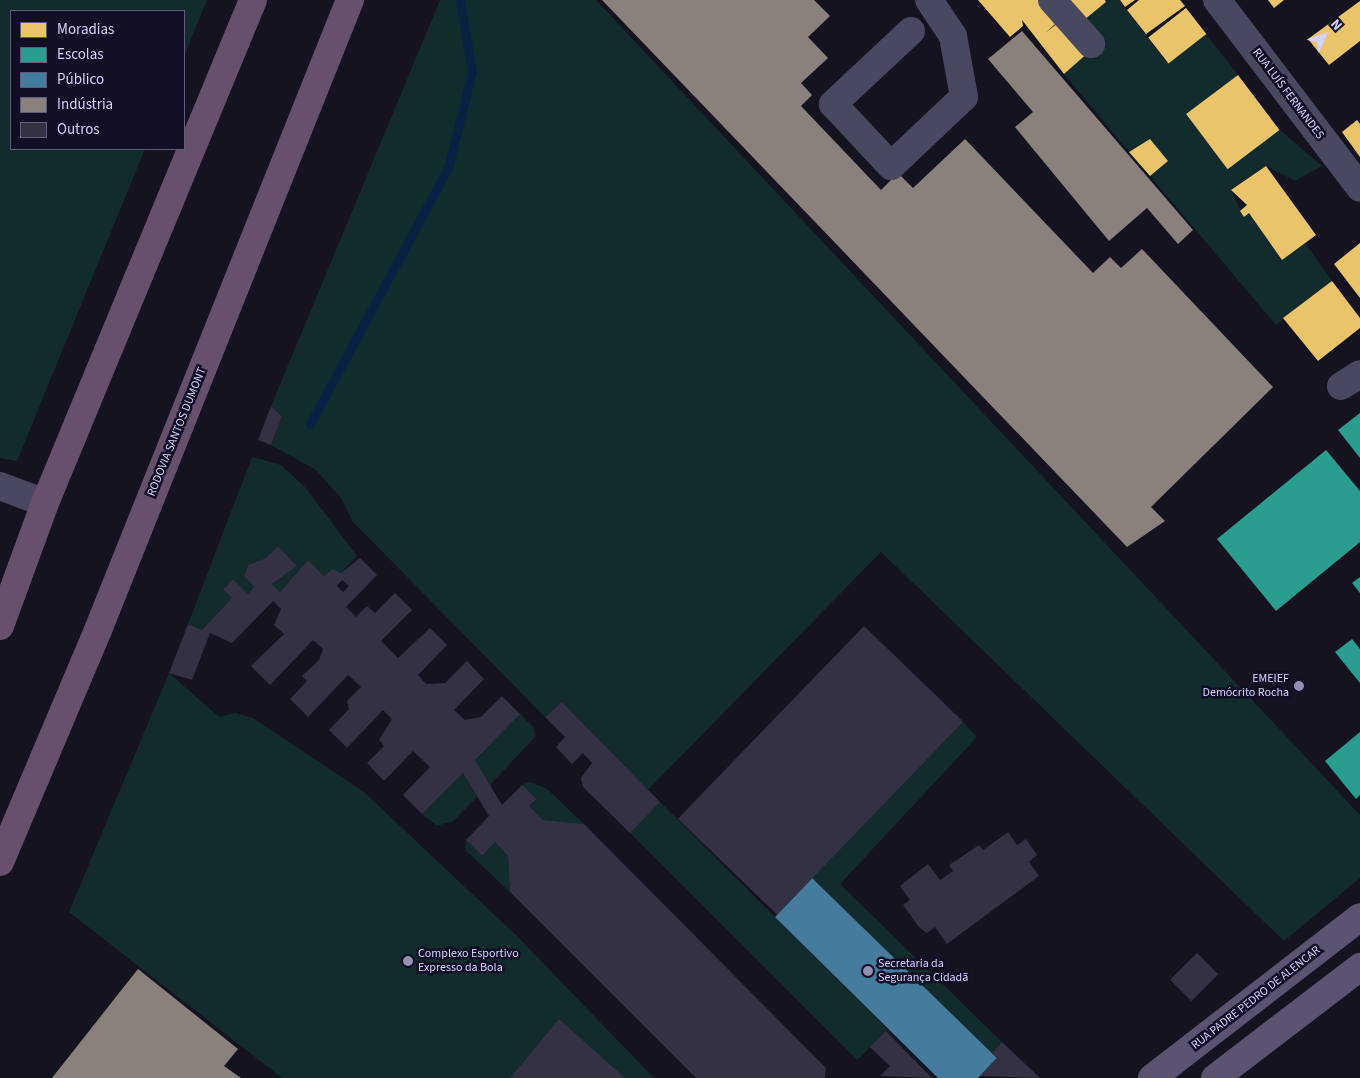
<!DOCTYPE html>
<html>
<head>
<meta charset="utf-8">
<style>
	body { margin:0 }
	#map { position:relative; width:1360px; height:1078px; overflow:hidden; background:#151320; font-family:"Source Sans 3",sans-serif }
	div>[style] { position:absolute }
	.green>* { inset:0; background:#122b2c; transform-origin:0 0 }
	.homes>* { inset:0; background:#e9c46a; transform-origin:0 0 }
	.schools>* { inset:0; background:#2a9d8f }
	.public>* { inset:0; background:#457b9d }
	.industry>* { inset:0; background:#8a817c }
	.stream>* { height:9px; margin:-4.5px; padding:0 4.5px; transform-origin:4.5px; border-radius:4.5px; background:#0b2144 }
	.building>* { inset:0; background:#333142; transform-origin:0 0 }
	.minor>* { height:28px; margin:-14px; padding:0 14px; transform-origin:14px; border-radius:14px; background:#484861 }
	.major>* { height:28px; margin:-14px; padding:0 14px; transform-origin:14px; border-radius:14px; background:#5c5272 }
	.highway>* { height:28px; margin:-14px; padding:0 14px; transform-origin:14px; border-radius:14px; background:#66506b }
	.dots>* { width:14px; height:14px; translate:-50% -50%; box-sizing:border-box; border:2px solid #110e25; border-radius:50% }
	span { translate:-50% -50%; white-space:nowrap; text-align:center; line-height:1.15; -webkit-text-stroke:5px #110e25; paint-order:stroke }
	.street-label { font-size:12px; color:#d6d2ff }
	.poi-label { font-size:12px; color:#d6d2ff }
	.right { translate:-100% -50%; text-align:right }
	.left { translate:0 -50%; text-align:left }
	.legend { position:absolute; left:10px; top:10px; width:175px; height:140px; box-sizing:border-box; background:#110e25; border:1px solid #605c7c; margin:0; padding:6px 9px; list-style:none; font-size:15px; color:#d6d2ff }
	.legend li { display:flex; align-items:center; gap:10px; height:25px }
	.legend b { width:25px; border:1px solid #605c7c }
	.north { position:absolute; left:1300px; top:10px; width:50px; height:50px; -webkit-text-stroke:4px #110e25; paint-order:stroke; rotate:48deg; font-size:14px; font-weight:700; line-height:20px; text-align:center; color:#d6d2ff }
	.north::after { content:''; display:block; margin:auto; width:18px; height:22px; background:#d6d2ff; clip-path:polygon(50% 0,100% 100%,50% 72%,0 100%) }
</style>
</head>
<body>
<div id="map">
	<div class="green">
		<i style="clip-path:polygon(0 0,207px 0,184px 56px,184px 11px,11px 11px,11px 149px,145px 149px,17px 461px,0 458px)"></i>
		<i style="clip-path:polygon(440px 0,596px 0,1360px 815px,1360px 878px,1284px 941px,881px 552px,648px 790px,562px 702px,545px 717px,353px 522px,341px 498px,316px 470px,271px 445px,282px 418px,271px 406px)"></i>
		<i style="clip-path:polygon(1109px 0,1119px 0,1166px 62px,1206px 34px,1238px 75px,1186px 114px,1227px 166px,1280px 130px,1322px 166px,1295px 181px,1266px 166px,1231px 190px,1244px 217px,1249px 213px,1305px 243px,1332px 281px,1276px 325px,1150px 176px,1168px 161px,1150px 139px,1129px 152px,1064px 74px,1089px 52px,1078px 25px)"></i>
		<i style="clip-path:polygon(252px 457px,281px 465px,305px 487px,357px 556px,341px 573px,332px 569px,324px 576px,308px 560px,280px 592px,272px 584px,297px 566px,278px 546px,266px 558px,248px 565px,244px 576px,254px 587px,248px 594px,233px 580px,223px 590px,232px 598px,202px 630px,188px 624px)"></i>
		<i style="clip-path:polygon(169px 673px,219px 717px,235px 713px,253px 718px,364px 792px,517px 936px,654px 1078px,282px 1078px,69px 912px)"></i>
		<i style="clip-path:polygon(520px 714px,534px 728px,535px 737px,490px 785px,475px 760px)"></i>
		<i style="clip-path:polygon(963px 722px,977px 737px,840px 884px,1002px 1042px,992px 1053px,812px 878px)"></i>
		<i style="clip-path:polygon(463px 773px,477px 797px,453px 821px,437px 826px,422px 814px)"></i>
		<i style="clip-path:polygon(530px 782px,546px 788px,584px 824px,543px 820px,529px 806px,537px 799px,522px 785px)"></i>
		<i style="left:660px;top:802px;width:322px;height:43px;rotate:45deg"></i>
		<i style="clip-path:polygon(466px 840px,482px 856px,495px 842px,508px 856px,510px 892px,465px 850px)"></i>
	</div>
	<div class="homes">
		<i style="clip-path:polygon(978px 0,1046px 0,1061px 19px,1045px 33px,1062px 20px,1089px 52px,1064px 74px,1022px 20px,1023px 26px,1010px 37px)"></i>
		<i style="clip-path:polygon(1058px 0,1105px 0,1106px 2px,1078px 25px)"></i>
		<i style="clip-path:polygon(1120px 0,1135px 0,1125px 7px)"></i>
		<i style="clip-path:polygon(1139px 0,1180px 0,1185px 6px,1146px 34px,1127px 10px)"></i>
		<i style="clip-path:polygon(1268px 0,1284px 0,1274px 8px)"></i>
		<i style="clip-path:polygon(1360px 1px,1360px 41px,1329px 65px,1308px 39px)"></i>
		<i style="left:1186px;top:8px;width:33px;height:48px;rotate:52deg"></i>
		<i style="left:1238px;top:75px;width:69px;height:65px;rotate:53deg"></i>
		<i style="clip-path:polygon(1357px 120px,1360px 124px,1360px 157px,1342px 132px)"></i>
		<i style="clip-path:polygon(1150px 139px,1168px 161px,1150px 176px,1129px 152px)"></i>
		<i style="clip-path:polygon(1266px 166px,1316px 235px,1282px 260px,1249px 213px,1244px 217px,1240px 211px,1247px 205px,1231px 190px)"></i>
		<i style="clip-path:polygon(1360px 243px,1360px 298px,1334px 264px)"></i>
		<i style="clip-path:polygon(1332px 281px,1360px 318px,1360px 328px,1318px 361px,1283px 318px)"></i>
	</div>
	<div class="schools">
		<i style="clip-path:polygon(1360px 413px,1360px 458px,1338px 430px)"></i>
		<i style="clip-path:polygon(1326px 450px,1360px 491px,1360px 542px,1276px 611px,1217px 539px)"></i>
		<i style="clip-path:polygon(1360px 577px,1360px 593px,1352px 583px)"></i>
		<i style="clip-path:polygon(1352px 639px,1360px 649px,1360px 683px,1335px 652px)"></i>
		<i style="clip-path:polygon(1360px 732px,1360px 795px,1356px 799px,1325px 761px)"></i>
	</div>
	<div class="public">
		<i style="clip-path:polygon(812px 878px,997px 1058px,978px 1078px,938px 1078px,775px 917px)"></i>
	</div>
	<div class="industry">
		<i style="clip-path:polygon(602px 0,814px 0,830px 16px,808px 37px,828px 58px,801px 83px,812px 95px,801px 106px,881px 190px,898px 173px,913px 188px,965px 139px,1093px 273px,1110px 257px,1121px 268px,1142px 249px,1273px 387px,1151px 507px,1165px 521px,1127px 547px)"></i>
		<i style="clip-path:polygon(1022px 31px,1193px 230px,1178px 244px,1147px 208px,1109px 241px,1015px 127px,1033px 112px,988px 59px)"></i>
		<i style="clip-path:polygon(138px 969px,238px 1049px,224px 1066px,241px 1078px,52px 1078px)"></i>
	</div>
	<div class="stream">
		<i style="left:310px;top:424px;width:291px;rotate:-61.7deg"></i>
		<i style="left:448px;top:168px;width:100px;rotate:-76.1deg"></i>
		<i style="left:472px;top:71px;width:72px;rotate:-99.6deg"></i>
	</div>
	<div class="building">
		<i style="clip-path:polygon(271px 406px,282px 417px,271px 445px,258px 440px)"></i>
		<i style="clip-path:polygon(evenodd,278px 546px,297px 566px,272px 584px,280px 592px,308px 560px,324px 576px,332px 569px,341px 573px,360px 558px,377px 575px,346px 607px,356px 617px,367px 606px,375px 613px,395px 593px,412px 610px,381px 641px,398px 658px,430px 628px,447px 645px,418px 675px,426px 684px,445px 683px,467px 661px,484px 679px,454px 710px,465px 720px,481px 717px,502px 696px,520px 714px,475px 760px,502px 805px,522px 785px,537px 799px,529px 806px,543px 820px,584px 824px,826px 1068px,825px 1078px,696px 1078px,510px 892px,508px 856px,495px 842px,482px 856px,466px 840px,489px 816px,463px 773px,422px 814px,403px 795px,430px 767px,413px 751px,384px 781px,367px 763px,384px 746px,379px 740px,392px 719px,383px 710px,347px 748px,329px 730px,349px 709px,347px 701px,361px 687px,348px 675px,308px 717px,290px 699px,307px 681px,302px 676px,319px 660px,323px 649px,313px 640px,270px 685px,251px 666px,284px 634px,274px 625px,281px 609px,273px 601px,232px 643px,210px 633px,192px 680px,169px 673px,188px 624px,202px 630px,232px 598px,223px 590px,233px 579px,248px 594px,254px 587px,244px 576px,248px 565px,266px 558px,278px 546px,342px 580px,349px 586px,343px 592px,337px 586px,342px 580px)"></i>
		<i style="left:864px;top:626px;width:138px;height:268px;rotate:44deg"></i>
		<i style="clip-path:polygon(562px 702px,660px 802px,630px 833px,583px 787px,581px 778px,592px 763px,583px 753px,572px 764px,556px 747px,565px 737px,545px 717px)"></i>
		<i style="clip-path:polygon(1008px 832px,1017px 845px,1026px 839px,1037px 855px,1029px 862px,1039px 876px,947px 944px,935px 927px,927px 933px,919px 927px,903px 905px,910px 900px,900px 886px,928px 864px,940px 880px,953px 871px,949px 865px,979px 845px,983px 850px)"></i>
		<i style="left:1197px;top:953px;width:30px;height:38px;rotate:45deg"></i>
		<i style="clip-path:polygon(559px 1019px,625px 1078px,510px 1078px)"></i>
		<i style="clip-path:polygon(886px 1031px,932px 1078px,880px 1076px,890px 1066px,870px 1047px)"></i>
		<i style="clip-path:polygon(1002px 1042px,1040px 1078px,980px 1076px,997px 1058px,992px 1053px)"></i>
	</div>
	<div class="minor">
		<i style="left:1052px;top:0;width:59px;rotate:48.4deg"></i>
		<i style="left:1217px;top:0;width:236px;rotate:52.7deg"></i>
		<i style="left:911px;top:31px;width:107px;rotate:136.9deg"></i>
		<i style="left:833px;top:104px;width:85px;rotate:46.9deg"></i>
		<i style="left:891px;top:166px;width:100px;rotate:-43.4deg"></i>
		<i style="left:964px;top:97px;width:62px;rotate:-100.2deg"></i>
		<i style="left:953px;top:36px;width:43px;rotate:-123.7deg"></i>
		<i style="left:1341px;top:386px;width:22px;rotate:-32deg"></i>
		<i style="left:0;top:486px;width:48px;rotate:20.7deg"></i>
	</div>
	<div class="major">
		<i style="left:1152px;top:1078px;width:263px;rotate:-37.7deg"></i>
		<i style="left:1215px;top:1078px;width:183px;rotate:-37.4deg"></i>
	</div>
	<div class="highway">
		<i style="left:0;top:626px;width:131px;rotate:-69.9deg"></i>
		<i style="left:45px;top:503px;width:544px;rotate:-67.53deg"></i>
		<i style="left:0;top:862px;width:252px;rotate:-67.1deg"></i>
		<i style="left:98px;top:630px;width:679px;rotate:-68.2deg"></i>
	</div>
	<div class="dots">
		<i style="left:1299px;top:686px;background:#928fb1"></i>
		<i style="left:408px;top:961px;background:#928fb1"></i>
		<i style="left:868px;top:971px;background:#928fb1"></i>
	</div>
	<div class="street-label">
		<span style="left:1288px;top:94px;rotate:53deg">RUA LUÍS FERNANDES</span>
		<span style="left:177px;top:432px;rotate:-68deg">RODOVIA SANTOS DUMONT</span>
		<span style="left:1256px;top:998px;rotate:-38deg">RUA PADRE PEDRO DE ALENCAR</span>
	</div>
	<div class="poi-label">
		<span class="right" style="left:1289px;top:686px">EMEIEF<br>Demócrito Rocha</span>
		<span class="left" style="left:418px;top:961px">Complexo Esportivo<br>Expresso da Bola</span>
		<span class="left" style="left:878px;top:971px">Secretaria da<br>Segurança Cidadã</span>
	</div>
	<ul class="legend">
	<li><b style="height:14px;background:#e9c46a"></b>Moradias</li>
	<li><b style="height:14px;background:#2a9d8f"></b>Escolas</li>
	<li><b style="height:14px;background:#457b9d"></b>Público</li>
	<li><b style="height:14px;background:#8a817c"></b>Indústria</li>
	<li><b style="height:14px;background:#333142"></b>Outros</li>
	</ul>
	<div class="north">N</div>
</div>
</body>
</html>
